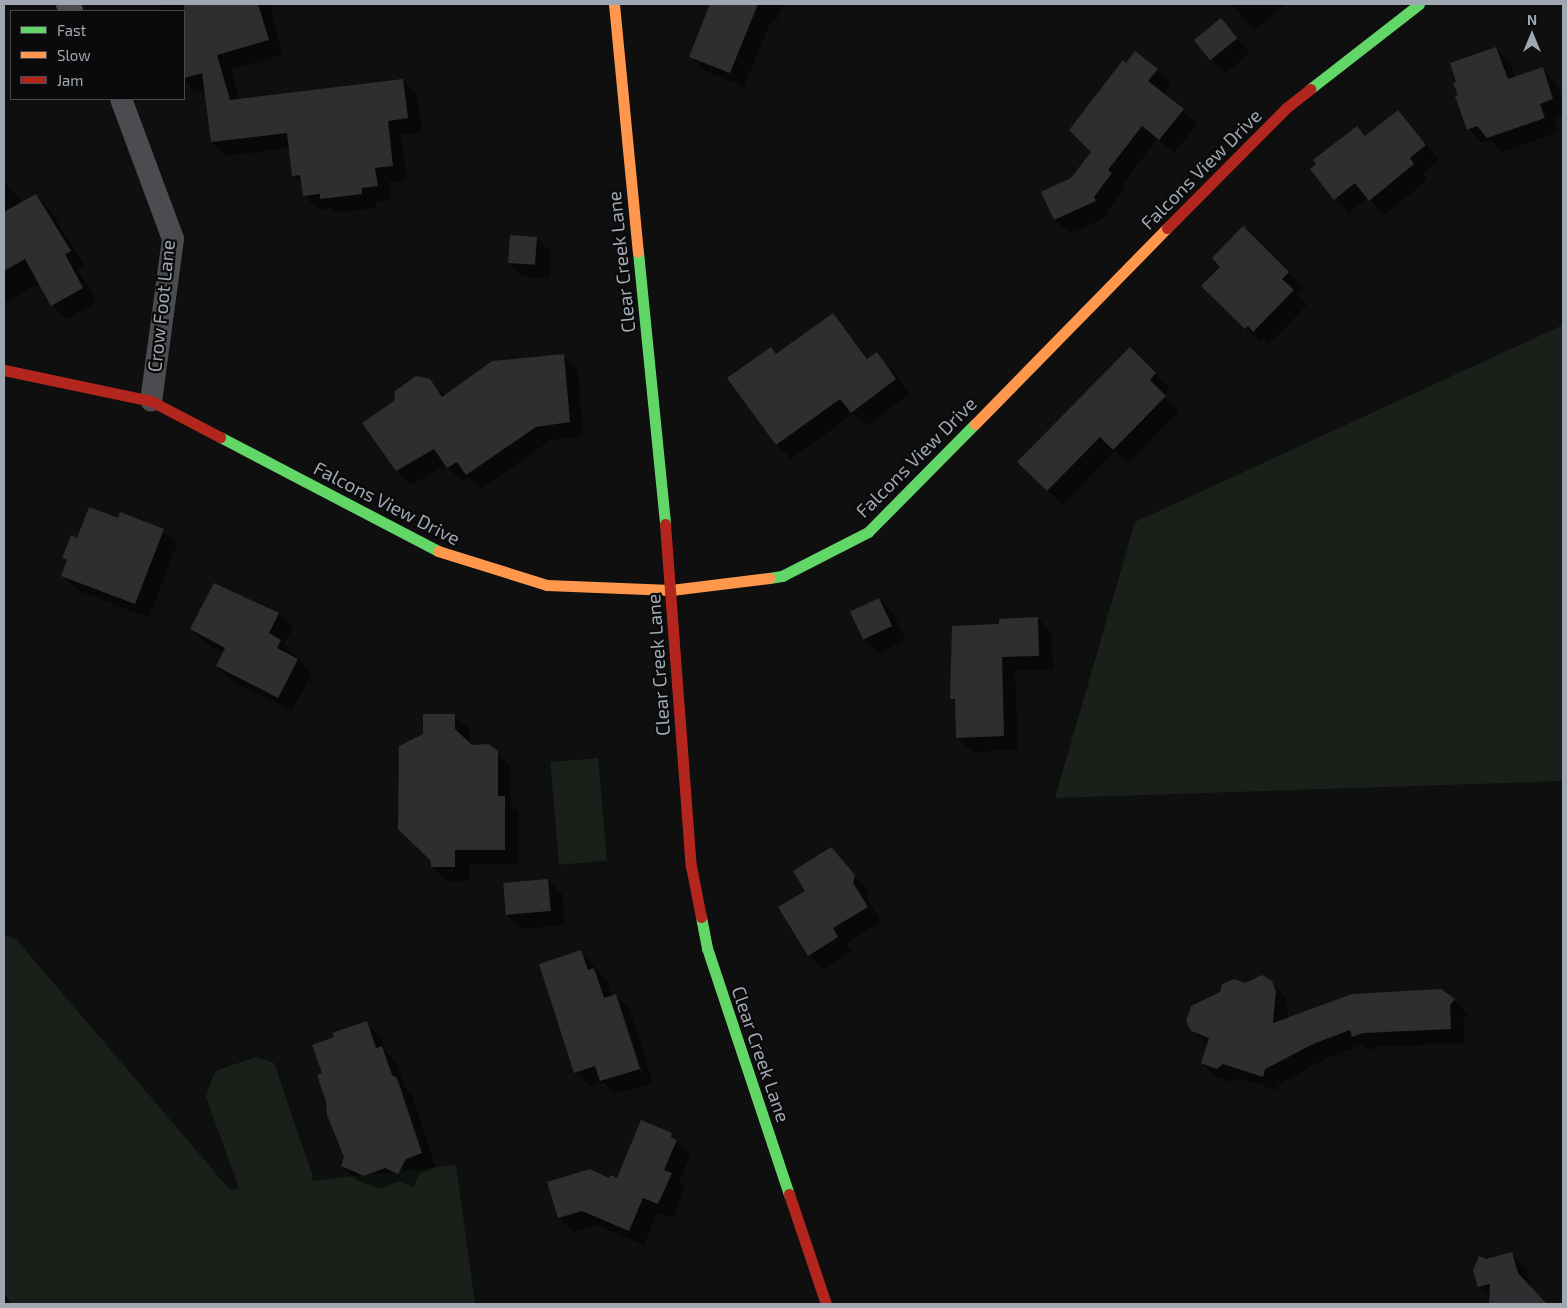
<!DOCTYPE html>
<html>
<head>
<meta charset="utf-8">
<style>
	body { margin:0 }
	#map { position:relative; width:1567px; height:1308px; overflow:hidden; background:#0f0f10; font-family:"Exo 2",sans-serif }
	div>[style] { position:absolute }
	.green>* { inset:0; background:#19201a; transform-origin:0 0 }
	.shadow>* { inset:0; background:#0007 }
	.building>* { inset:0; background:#2e2e30; transform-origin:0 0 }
	.street>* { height:22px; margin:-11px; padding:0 11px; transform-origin:11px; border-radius:11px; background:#4a4c4f }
	.fast>* { height:11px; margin:-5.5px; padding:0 5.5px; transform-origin:5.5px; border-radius:5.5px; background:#63d668 }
	.slow>* { height:11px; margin:-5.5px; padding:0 5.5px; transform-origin:5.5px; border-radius:5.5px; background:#ff974d }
	.jam>* { height:11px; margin:-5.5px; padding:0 5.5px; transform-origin:5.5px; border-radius:5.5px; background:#b3261e }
	span { translate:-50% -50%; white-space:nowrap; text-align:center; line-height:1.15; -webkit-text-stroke:4.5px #0a0a0b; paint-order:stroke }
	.street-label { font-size:19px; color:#9fa7b2 }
	.frame { position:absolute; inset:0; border:5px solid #9fa7b2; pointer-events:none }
	.legend { position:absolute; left:10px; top:10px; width:175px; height:90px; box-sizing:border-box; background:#0a0a0b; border:1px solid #46494e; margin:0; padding:6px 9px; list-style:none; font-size:15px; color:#9fa7b2 }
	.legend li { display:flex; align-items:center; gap:10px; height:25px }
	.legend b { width:25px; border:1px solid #46494e }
	.north { position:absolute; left:1507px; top:10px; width:50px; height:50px; -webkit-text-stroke:4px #0a0a0b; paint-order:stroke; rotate:0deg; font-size:14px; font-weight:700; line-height:20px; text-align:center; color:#9fa7b2 }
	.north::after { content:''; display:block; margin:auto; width:18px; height:22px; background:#9fa7b2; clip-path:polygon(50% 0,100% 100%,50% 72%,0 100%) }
</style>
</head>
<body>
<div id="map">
	<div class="green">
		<i style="clip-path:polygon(1563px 325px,1563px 781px,1055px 798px,1135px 522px)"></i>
		<i style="left:598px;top:758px;width:103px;height:48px;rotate:85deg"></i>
		<i style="clip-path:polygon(4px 934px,16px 939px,230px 1190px,239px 1188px,206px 1097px,215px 1071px,256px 1057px,274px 1063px,313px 1177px,311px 1181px,456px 1165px,475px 1304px,11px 1304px,4px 1292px)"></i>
	</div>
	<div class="shadow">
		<i style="clip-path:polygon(160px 4px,270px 4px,282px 55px,231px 69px,239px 100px,403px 80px,417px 94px,422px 132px,401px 135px,407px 180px,389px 182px,391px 200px,376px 202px,376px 208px,336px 213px,331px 208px,318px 210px,304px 195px,303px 185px,293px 176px,290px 148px,226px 156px,212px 142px,206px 90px,196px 93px,184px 80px,184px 11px,162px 11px)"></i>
		<i style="clip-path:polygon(712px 4px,785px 4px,777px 19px,771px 21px,744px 87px,705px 71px,690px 56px)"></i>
		<i style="clip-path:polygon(1231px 4px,1287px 4px,1254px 30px)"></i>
		<i style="clip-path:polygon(1221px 20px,1250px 53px,1226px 73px,1212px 59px)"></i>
		<i style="clip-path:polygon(1496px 48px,1510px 63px,1516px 78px,1542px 69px,1557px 83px,1563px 103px,1563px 115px,1553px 118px,1558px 132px,1502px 152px,1491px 140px,1482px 143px,1468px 129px)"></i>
		<i style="clip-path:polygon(1126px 65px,1157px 70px,1171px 84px,1163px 94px,1197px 124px,1174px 153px,1157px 139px,1122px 185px,1125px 188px,1107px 212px,1109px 216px,1070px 234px,1055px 219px,1043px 193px,1072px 179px,1093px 152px)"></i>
		<i style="clip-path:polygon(1398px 112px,1439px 160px,1423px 173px,1428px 179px,1384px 215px,1368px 198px,1349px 213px,1335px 199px)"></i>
		<i style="clip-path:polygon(4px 181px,22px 203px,36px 195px,50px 210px,84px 265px,78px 269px,97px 302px,66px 319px,52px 305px,40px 283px,4px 303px)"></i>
		<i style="clip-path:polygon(1243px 228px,1303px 287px,1296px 294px,1307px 305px,1268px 345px,1263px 339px,1260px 342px,1203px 286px,1221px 267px)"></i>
		<i style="clip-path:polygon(537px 238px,551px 252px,549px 278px,523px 277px,508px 262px)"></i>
		<i style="clip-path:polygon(833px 315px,869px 359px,876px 354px,891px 368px,910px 394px,866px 426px,853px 414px,791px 459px,777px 445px,729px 379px,777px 355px)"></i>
		<i style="clip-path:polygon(1130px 349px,1170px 388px,1163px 395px,1179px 411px,1128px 463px,1115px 451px,1062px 505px,1019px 462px)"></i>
		<i style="clip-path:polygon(563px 355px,578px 370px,583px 436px,551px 440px,481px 489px,469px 477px,462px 482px,446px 465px,411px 485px,397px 470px,429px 381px,445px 396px)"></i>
		<i style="clip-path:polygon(119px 519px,163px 530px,177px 544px,149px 618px,77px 590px,62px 576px,68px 562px,63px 558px,78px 539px)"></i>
		<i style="clip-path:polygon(879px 599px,893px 613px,906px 640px,879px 653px,864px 639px)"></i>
		<i style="clip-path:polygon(279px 614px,293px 628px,284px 644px,312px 674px,292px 711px,231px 680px,217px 666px,224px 653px,205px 643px,191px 629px)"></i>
		<i style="clip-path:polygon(1038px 618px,1052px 633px,1053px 670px,1015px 671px,1018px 750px,972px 752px,957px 738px,956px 703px,951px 699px,1000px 625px)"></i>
		<i style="clip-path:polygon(454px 715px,469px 729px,471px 746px,497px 752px,511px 767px,511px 805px,519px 812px,519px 864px,469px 864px,469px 881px,447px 881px,433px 867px,424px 735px)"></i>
		<i style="clip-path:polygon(831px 849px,869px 891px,867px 898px,881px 922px,846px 943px,852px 952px,823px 969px,809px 955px,807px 891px)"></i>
		<i style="clip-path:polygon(548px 880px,562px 894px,565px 925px,521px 929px,507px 915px)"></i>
		<i style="clip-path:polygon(evenodd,581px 951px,608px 983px,612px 996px,615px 995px,630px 1010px,653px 1083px,615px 1094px,603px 1082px,590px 1087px,575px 1072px,581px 951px,620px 1011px,622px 1011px,643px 1074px,641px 1075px,620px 1011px)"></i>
		<i style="clip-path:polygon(1271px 982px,1286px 997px,1288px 1019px,1454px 1000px,1468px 1014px,1463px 1020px,1465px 1043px,1378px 1047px,1368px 1050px,1362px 1045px,1327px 1058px,1279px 1084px,1277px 1090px,1238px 1078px,1232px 1082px,1216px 1077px,1202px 1063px,1207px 1045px,1192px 1030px,1245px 984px)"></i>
		<i style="clip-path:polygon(366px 1023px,381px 1037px,386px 1052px,396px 1062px,405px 1087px,411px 1093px,436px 1168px,420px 1173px,413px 1187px,400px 1181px,379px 1189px,357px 1180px,342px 1166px,346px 1157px,324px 1074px,335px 1038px)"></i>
		<i style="clip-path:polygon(671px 1134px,691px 1155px,679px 1182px,685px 1189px,673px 1218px,657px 1212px,644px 1245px,597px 1225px,574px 1232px,559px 1218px,610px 1180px,617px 1179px)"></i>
		<i style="clip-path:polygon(1512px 1254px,1526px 1268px,1532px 1289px,1547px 1304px,1490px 1304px,1491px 1298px,1479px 1286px,1486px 1261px)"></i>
	</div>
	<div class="building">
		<i style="clip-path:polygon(184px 4px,258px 4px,269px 40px,217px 55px,230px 100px,403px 79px,408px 118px,388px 121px,393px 166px,375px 168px,378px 186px,362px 188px,362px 194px,320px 199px,320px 194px,303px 196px,300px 175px,292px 176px,287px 133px,211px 142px,202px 73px,184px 78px)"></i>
		<i style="clip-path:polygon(710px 4px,758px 4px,730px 73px,689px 57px)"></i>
		<i style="left:1221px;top:18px;width:26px;height:35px;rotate:51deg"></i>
		<i style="clip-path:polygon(1496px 47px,1508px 79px,1543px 67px,1553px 99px,1540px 104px,1545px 118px,1487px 138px,1477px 126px,1467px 130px,1455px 96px,1458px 95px,1453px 83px,1456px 82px,1450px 63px)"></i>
		<i style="clip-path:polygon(1135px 51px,1158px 69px,1148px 81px,1184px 109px,1159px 140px,1142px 126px,1108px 170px,1112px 173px,1094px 197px,1096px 201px,1054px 220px,1041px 192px,1071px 178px,1091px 152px,1069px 130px,1123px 60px,1126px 63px)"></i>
		<i style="clip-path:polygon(1398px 110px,1426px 145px,1410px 158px,1414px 164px,1369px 201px,1355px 183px,1334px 200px,1310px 169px,1316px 164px,1313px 160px,1357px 126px,1365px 136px)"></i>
		<i style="clip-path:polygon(36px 194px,71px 251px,65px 254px,83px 288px,51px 306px,25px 259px,4px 271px,4px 212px)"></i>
		<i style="clip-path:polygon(1243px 226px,1289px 272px,1282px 279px,1294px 290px,1253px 332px,1248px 326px,1245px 329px,1201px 286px,1220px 267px,1212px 258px)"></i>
		<i style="left:510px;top:235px;width:27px;height:28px;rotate:4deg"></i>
		<i style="clip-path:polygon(833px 313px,867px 359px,877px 352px,896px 379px,851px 413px,840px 399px,776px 445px,727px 378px,771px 347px,776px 354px)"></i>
		<i style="clip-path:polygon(1130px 347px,1156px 373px,1150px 380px,1166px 396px,1113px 450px,1100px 437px,1047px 491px,1017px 462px)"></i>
		<i style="clip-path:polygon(564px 354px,570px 422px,536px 427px,466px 475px,457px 462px,447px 468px,434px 449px,396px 471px,362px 423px,394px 401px,395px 391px,416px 376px,430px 379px,442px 397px,492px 361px)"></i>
		<i style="clip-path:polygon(89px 507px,118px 518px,120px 512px,164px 529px,135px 604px,61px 576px,67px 560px,62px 558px,71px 535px,77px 538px)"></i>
		<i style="clip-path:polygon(214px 583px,279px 613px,269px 633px,281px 640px,277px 648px,298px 659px,278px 698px,216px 666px,225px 648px,190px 629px)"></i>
		<i style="left:879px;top:598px;width:31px;height:32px;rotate:65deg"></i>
		<i style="clip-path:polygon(1038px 617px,1039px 656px,1002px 657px,1004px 736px,956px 738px,955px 699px,950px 699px,952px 626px,999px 624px,999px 619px)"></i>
		<i style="clip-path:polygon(423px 714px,455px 714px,455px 729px,472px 745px,489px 744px,498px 751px,498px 796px,505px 796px,505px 850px,455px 850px,455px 867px,431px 867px,431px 861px,398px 829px,399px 746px,423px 734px)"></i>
		<i style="clip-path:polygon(831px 847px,855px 875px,853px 883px,868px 907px,833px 928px,838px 937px,808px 956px,778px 907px,805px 891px,793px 871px)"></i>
		<i style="left:548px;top:879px;width:32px;height:45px;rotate:85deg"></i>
		<i style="clip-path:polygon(581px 950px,588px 970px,594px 968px,604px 998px,616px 994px,640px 1069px,600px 1081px,595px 1066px,574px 1073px,539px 964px)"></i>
		<i style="clip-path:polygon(1262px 975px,1272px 981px,1276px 991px,1273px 1023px,1352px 994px,1441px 989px,1455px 999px,1450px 1005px,1451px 1029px,1363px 1033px,1352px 1037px,1350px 1030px,1313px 1044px,1265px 1069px,1263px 1077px,1223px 1064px,1217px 1069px,1201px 1063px,1209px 1038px,1191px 1031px,1186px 1021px,1191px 1006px,1220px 992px,1222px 984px,1234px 979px,1245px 983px)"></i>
		<i style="clip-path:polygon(367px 1021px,376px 1048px,382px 1046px,392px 1075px,397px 1078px,422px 1153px,406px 1159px,398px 1174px,385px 1168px,364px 1176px,341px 1166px,344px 1157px,327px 1115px,326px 1101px,317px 1075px,322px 1073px,312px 1045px,334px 1037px,332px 1033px)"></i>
		<i style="clip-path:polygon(641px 1120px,672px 1133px,671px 1137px,677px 1140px,664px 1170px,672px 1173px,658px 1204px,643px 1198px,629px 1231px,582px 1211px,558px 1218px,547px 1182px,590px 1169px,609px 1178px,611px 1175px,617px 1178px)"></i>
		<i style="clip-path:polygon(1512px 1252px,1518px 1273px,1547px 1304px,1489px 1304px,1490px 1284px,1478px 1287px,1473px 1271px,1479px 1256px,1486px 1259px)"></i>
	</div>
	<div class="street">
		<i style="left:67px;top:4px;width:9px;rotate:54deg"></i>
		<i style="left:121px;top:99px;width:149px;rotate:69.6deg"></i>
		<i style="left:173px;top:239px;width:163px;rotate:97.7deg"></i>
	</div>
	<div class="fast">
		<i style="left:1310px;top:89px;width:138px;rotate:-37.9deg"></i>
		<i style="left:638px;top:252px;width:273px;rotate:84.3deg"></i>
		<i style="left:220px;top:437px;width:246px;rotate:27.6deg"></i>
		<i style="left:769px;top:578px;width:13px;rotate:-9deg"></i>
		<i style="left:782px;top:576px;width:97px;rotate:-27.1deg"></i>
		<i style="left:868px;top:532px;width:152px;rotate:-45.3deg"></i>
		<i style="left:701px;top:917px;width:32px;rotate:79deg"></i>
		<i style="left:707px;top:948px;width:259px;rotate:71.6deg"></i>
	</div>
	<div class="slow">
		<i style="left:614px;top:4px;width:249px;rotate:84.5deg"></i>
		<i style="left:975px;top:424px;width:274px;rotate:-45.6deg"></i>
		<i style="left:438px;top:551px;width:114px;rotate:17.3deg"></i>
		<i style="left:547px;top:585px;width:124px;rotate:2.3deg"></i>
		<i style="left:671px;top:590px;width:99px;rotate:-7deg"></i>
	</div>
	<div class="jam">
		<i style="left:1167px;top:228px;width:169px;rotate:-45.2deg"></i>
		<i style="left:1286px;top:108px;width:31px;rotate:-38deg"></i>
		<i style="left:4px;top:370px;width:150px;rotate:11.9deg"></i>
		<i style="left:151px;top:401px;width:78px;rotate:27.6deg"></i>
		<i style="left:665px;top:524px;width:343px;rotate:85.7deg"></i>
		<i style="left:691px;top:866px;width:52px;rotate:78.9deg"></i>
		<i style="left:789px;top:1194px;width:116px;rotate:71.4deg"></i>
	</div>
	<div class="street-label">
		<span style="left:1201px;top:169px;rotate:-45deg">Falcons View Drive</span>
		<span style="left:621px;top:262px;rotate:-96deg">Clear Creek Lane</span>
		<span style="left:161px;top:306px;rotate:-84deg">Crow Foot Lane</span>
		<span style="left:916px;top:457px;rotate:-45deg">Falcons View Drive</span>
		<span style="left:387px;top:503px;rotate:27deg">Falcons View Drive</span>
		<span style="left:658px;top:665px;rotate:-94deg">Clear Creek Lane</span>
		<span style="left:761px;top:1054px;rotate:71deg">Clear Creek Lane</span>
	</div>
	<div class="frame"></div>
	<ul class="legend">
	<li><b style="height:6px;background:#63d668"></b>Fast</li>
	<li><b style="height:6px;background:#ff974d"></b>Slow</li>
	<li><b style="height:6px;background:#b3261e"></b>Jam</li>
	</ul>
	<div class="north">N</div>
</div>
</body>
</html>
